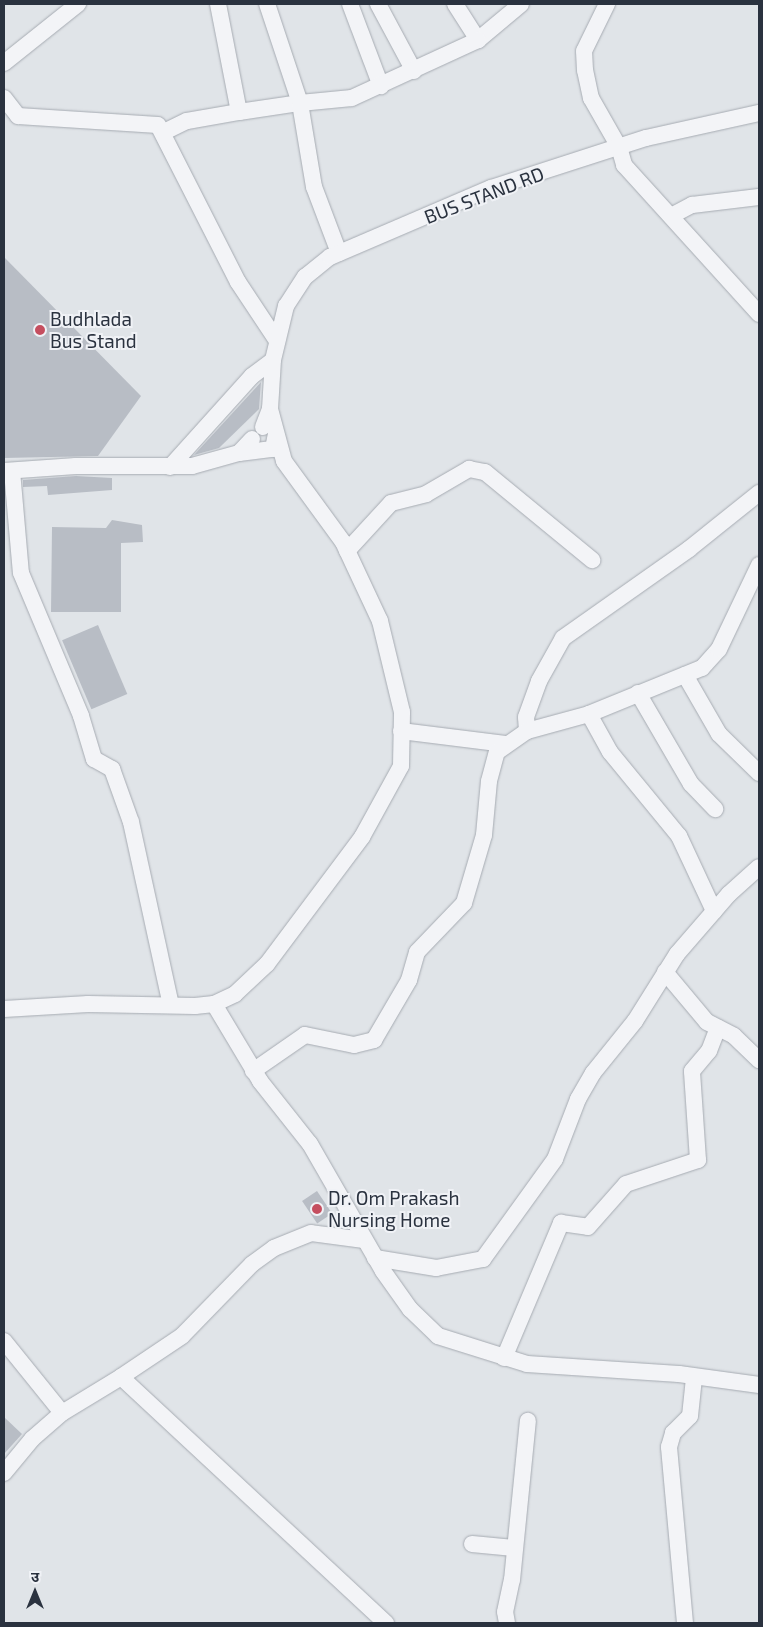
<!DOCTYPE html>
<html>
<head>
<meta charset="utf-8">
<style>
	body { margin:0 }
	#map { position:relative; width:763px; height:1627px; overflow:hidden; background:#e0e4e8; font-family:"Exo 2","Noto Sans Devanagari",sans-serif }
	div>[style] { position:absolute }
	.building>* { inset:0; background:#b8bdc5; transform-origin:0 0 }
	.roads { filter:drop-shadow(0 0 1px #a6abb2) drop-shadow(0 0 1px #a6abb2) }
	.minor>* { height:16px; margin:-8px; padding:0 8px; transform-origin:8px; border-radius:8px; background:#f3f4f7 }
	.dots>* { width:14px; height:14px; translate:-50% -50%; box-sizing:border-box; border:2px solid #f0f2f6; border-radius:50% }
	span { translate:-50% -50%; white-space:nowrap; text-align:center; line-height:1.15; -webkit-text-stroke:4px #f0f2f6; paint-order:stroke }
	.street-label { font-size:19px; color:#2a323f }
	.poi-label { font-size:19px; color:#2a323f }
	.left { translate:0 -50%; text-align:left }
	.frame { position:absolute; inset:0; border:5px solid #2a323f; pointer-events:none }
	.north { position:absolute; left:10px; top:1567px; width:50px; height:50px; -webkit-text-stroke:4px #f0f2f6; paint-order:stroke; rotate:0deg; font-size:14px; font-weight:700; line-height:20px; text-align:center; color:#2a323f }
	.north::after { content:''; display:block; margin:auto; width:18px; height:22px; background:#2a323f; clip-path:polygon(50% 0,100% 100%,50% 72%,0 100%) }
</style>
</head>
<body>
<div id="map">
	<div class="building">
		<i style="clip-path:polygon(4px 257px,141px 396px,98px 456px,4px 458px)"></i>
		<i style="clip-path:polygon(261px 382px,259px 409px,219px 448px,194px 455px)"></i>
		<i style="clip-path:polygon(76px 476px,112px 478px,112px 490px,48px 495px,47px 486px,23px 487px,23px 480px)"></i>
		<i style="clip-path:polygon(112px 520px,142px 525px,143px 542px,121px 543px,121px 612px,51px 612px,52px 527px,106px 528px)"></i>
		<i style="left:98px;top:625px;width:75px;height:39px;rotate:67deg"></i>
		<i style="left:317px;top:1191px;width:27px;height:18px;rotate:56deg"></i>
		<i style="clip-path:polygon(4px 1417px,22px 1434px,4px 1454px)"></i>
	</div>
	<div class="roads">
		<div class="minor">
			<i style="left:218px;top:4px;width:110px;rotate:79deg"></i>
			<i style="left:239px;top:112px;width:62px;rotate:-8.4deg"></i>
			<i style="left:300px;top:103px;width:104px;rotate:-108.4deg"></i>
			<i style="left:350px;top:4px;width:88px;rotate:69.3deg"></i>
			<i style="left:378px;top:4px;width:76px;rotate:61.8deg"></i>
			<i style="left:455px;top:4px;width:43px;rotate:57.4deg"></i>
			<i style="left:478px;top:40px;width:56px;rotate:-39.9deg"></i>
			<i style="left:607px;top:4px;width:52px;rotate:116.1deg"></i>
			<i style="left:584px;top:51px;width:19px;rotate:87deg"></i>
			<i style="left:585px;top:70px;width:29px;rotate:78deg"></i>
			<i style="left:591px;top:98px;width:56px;rotate:60.3deg"></i>
			<i style="left:619px;top:147px;width:19px;rotate:74deg"></i>
			<i style="left:624px;top:165px;width:201px;rotate:47.8deg"></i>
			<i style="left:4px;top:63px;width:95px;rotate:-38.6deg"></i>
			<i style="left:4px;top:98px;width:23px;rotate:52deg"></i>
			<i style="left:18px;top:116px;width:140px;rotate:3.7deg"></i>
			<i style="left:158px;top:125px;width:176px;rotate:63deg"></i>
			<i style="left:238px;top:282px;width:71px;rotate:56.5deg"></i>
			<i style="left:164px;top:132px;width:25px;rotate:-26deg"></i>
			<i style="left:187px;top:121px;width:53px;rotate:-9.8deg"></i>
			<i style="left:671px;top:216px;width:24px;rotate:-28deg"></i>
			<i style="left:692px;top:205px;width:67px;rotate:-6.8deg"></i>
			<i style="left:339px;top:253px;width:71px;rotate:-110.7deg"></i>
			<i style="left:314px;top:187px;width:85px;rotate:-99.5deg"></i>
			<i style="left:300px;top:103px;width:52px;rotate:-5.5deg"></i>
			<i style="left:352px;top:98px;width:139px;rotate:-24.7deg"></i>
			<i style="left:263px;top:427px;width:19px;rotate:-69deg"></i>
			<i style="left:270px;top:409px;width:49px;rotate:-86.5deg"></i>
			<i style="left:273px;top:360px;width:56px;rotate:-76.5deg"></i>
			<i style="left:286px;top:306px;width:35px;rotate:-57deg"></i>
			<i style="left:305px;top:277px;width:32px;rotate:-39deg"></i>
			<i style="left:330px;top:257px;width:175px;rotate:-23.2deg"></i>
			<i style="left:491px;top:188px;width:163px;rotate:-17.9deg"></i>
			<i style="left:646px;top:138px;width:116px;rotate:-12.5deg"></i>
			<i style="left:239px;top:453px;width:34px;rotate:-7deg"></i>
			<i style="left:273px;top:449px;width:15px;rotate:-79deg"></i>
			<i style="left:170px;top:467px;width:122px;rotate:-48deg"></i>
			<i style="left:252px;top:376px;width:26px;rotate:-37deg"></i>
			<i style="left:4px;top:471px;width:72px;rotate:-4deg"></i>
			<i style="left:76px;top:466px;width:116px"></i>
			<i style="left:192px;top:466px;width:49px;rotate:-15.5deg"></i>
			<i style="left:239px;top:453px;width:19px;rotate:-47deg"></i>
			<i style="left:12px;top:471px;width:102px;rotate:85deg"></i>
			<i style="left:21px;top:573px;width:155px;rotate:67.2deg"></i>
			<i style="left:81px;top:716px;width:45px;rotate:73.2deg"></i>
			<i style="left:94px;top:759px;width:21px;rotate:29deg"></i>
			<i style="left:112px;top:769px;width:56px;rotate:70.3deg"></i>
			<i style="left:131px;top:822px;width:187px;rotate:77.7deg"></i>
			<i style="left:347px;top:551px;width:65px;rotate:-47.5deg"></i>
			<i style="left:391px;top:503px;width:36px;rotate:-14deg"></i>
			<i style="left:426px;top:494px;width:50px;rotate:-30.2deg"></i>
			<i style="left:469px;top:469px;width:16px;rotate:11deg"></i>
			<i style="left:485px;top:472px;width:139px;rotate:39.4deg"></i>
			<i style="left:685px;top:675px;width:68px;rotate:60deg"></i>
			<i style="left:719px;top:734px;width:56px;rotate:44.3deg"></i>
			<i style="left:638px;top:693px;width:105px;rotate:59.8deg"></i>
			<i style="left:691px;top:784px;width:35px;rotate:46deg"></i>
			<i style="left:589px;top:714px;width:43px;rotate:61.1deg"></i>
			<i style="left:610px;top:752px;width:109px;rotate:50.6deg"></i>
			<i style="left:679px;top:836px;width:83px;rotate:65deg"></i>
			<i style="left:401px;top:731px;width:105px;rotate:7.1deg"></i>
			<i style="left:527px;top:731px;width:14px;rotate:-94deg"></i>
			<i style="left:526px;top:717px;width:38px;rotate:-70deg"></i>
			<i style="left:539px;top:681px;width:49px;rotate:-60.8deg"></i>
			<i style="left:563px;top:638px;width:154px;rotate:-35.2deg"></i>
			<i style="left:689px;top:549px;width:90px;rotate:-38.7deg"></i>
			<i style="left:665px;top:972px;width:65px;rotate:50deg"></i>
			<i style="left:707px;top:1022px;width:30px;rotate:27deg"></i>
			<i style="left:734px;top:1036px;width:35px;rotate:44deg"></i>
			<i style="left:214px;top:1004px;width:90px;rotate:59.1deg"></i>
			<i style="left:260px;top:1081px;width:80px;rotate:51.6deg"></i>
			<i style="left:310px;top:1144px;width:146px;rotate:60.1deg"></i>
			<i style="left:383px;top:1271px;width:47px;rotate:54.6deg"></i>
			<i style="left:410px;top:1309px;width:39px;rotate:44deg"></i>
			<i style="left:438px;top:1336px;width:93px;rotate:17.5deg"></i>
			<i style="left:527px;top:1364px;width:152px;rotate:3.8deg"></i>
			<i style="left:679px;top:1374px;width:81px;rotate:7.8deg"></i>
			<i style="left:4px;top:1009px;width:84px;rotate:-3.4deg"></i>
			<i style="left:88px;top:1004px;width:107px;rotate:1.1deg"></i>
			<i style="left:195px;top:1006px;width:19px;rotate:-6deg"></i>
			<i style="left:214px;top:1004px;width:23px;rotate:-25deg"></i>
			<i style="left:235px;top:994px;width:44px;rotate:-43.2deg"></i>
			<i style="left:267px;top:964px;width:159px;rotate:-53.2deg"></i>
			<i style="left:362px;top:837px;width:81px;rotate:-61.2deg"></i>
			<i style="left:401px;top:766px;width:54px;rotate:-88.9deg"></i>
			<i style="left:402px;top:712px;width:94px;rotate:-103.6deg"></i>
			<i style="left:380px;top:621px;width:87px;rotate:-115.1deg"></i>
			<i style="left:343px;top:542px;width:100px;rotate:-126.1deg"></i>
			<i style="left:284px;top:461px;width:54px;rotate:-105.1deg"></i>
			<i style="left:253px;top:1071px;width:63px;rotate:-34.7deg"></i>
			<i style="left:305px;top:1035px;width:50px;rotate:11.5deg"></i>
			<i style="left:354px;top:1045px;width:21px;rotate:-14deg"></i>
			<i style="left:374px;top:1040px;width:69px;rotate:-59.7deg"></i>
			<i style="left:409px;top:980px;width:29px;rotate:-74deg"></i>
			<i style="left:417px;top:952px;width:68px;rotate:-46.2deg"></i>
			<i style="left:464px;top:903px;width:71px;rotate:-73.6deg"></i>
			<i style="left:484px;top:835px;width:54px;rotate:-84.7deg"></i>
			<i style="left:489px;top:781px;width:30px;rotate:-75deg"></i>
			<i style="left:497px;top:752px;width:37px;rotate:-35deg"></i>
			<i style="left:527px;top:731px;width:64px;rotate:-15.3deg"></i>
			<i style="left:589px;top:714px;width:122px;rotate:-22.2deg"></i>
			<i style="left:702px;top:668px;width:25px;rotate:-48deg"></i>
			<i style="left:719px;top:649px;width:93px;rotate:-64.5deg"></i>
			<i style="left:364px;top:1240px;width:53px;rotate:-172.5deg"></i>
			<i style="left:311px;top:1233px;width:40px;rotate:158deg"></i>
			<i style="left:274px;top:1248px;width:27px;rotate:144deg"></i>
			<i style="left:252px;top:1264px;width:100px;rotate:134.2deg"></i>
			<i style="left:182px;top:1336px;width:73px;rotate:146.1deg"></i>
			<i style="left:121px;top:1377px;width:362px;rotate:42.9deg"></i>
			<i style="left:375px;top:1258px;width:62px;rotate:9.3deg"></i>
			<i style="left:436px;top:1268px;width:48px;rotate:-10.8deg"></i>
			<i style="left:483px;top:1259px;width:123px;rotate:-54.2deg"></i>
			<i style="left:555px;top:1159px;width:64px;rotate:-69deg"></i>
			<i style="left:578px;top:1099px;width:30px;rotate:-60deg"></i>
			<i style="left:593px;top:1073px;width:67px;rotate:-51.1deg"></i>
			<i style="left:635px;top:1021px;width:79px;rotate:-57.9deg"></i>
			<i style="left:677px;top:954px;width:79px;rotate:-49.1deg"></i>
			<i style="left:729px;top:894px;width:40px;rotate:-42deg"></i>
			<i style="left:4px;top:1341px;width:92px;rotate:51.1deg"></i>
			<i style="left:504px;top:1358px;width:147px;rotate:-67.1deg"></i>
			<i style="left:561px;top:1223px;width:27px;rotate:8deg"></i>
			<i style="left:588px;top:1227px;width:57px;rotate:-48.5deg"></i>
			<i style="left:626px;top:1184px;width:76px;rotate:-18.4deg"></i>
			<i style="left:698px;top:1160px;width:89px;rotate:-93.9deg"></i>
			<i style="left:692px;top:1071px;width:26px;rotate:-50deg"></i>
			<i style="left:709px;top:1051px;width:25px;rotate:-69deg"></i>
			<i style="left:4px;top:1473px;width:44px;rotate:-50.5deg"></i>
			<i style="left:32px;top:1439px;width:40px;rotate:-41deg"></i>
			<i style="left:62px;top:1413px;width:69px;rotate:-31.4deg"></i>
			<i style="left:472px;top:1544px;width:42px;rotate:5.4deg"></i>
			<i style="left:507px;top:1623px;width:11px;rotate:-100deg"></i>
			<i style="left:505px;top:1612px;width:33px;rotate:-78deg"></i>
			<i style="left:512px;top:1580px;width:160px;rotate:-84.3deg"></i>
			<i style="left:685px;top:1623px;width:177px;rotate:-95.2deg"></i>
			<i style="left:669px;top:1447px;width:15px;rotate:-74deg"></i>
			<i style="left:673px;top:1433px;width:24px;rotate:-45deg"></i>
			<i style="left:690px;top:1416px;width:39px;rotate:-84deg"></i>
		</div>
	</div>
	<div class="dots">
		<i style="left:40px;top:330px;background:#c54e5f"></i>
		<i style="left:317px;top:1209px;background:#c54e5f"></i>
	</div>
	<div class="street-label">
		<span style="left:484px;top:195px;rotate:-21deg">BUS STAND RD</span>
	</div>
	<div class="poi-label">
		<span class="left" style="left:50px;top:330px">Budhlada<br>Bus Stand</span>
		<span class="left" style="left:328px;top:1209px">Dr. Om Prakash<br>Nursing Home</span>
	</div>
	<div class="frame"></div>
	<div class="north">उ</div>
</div>
</body>
</html>
